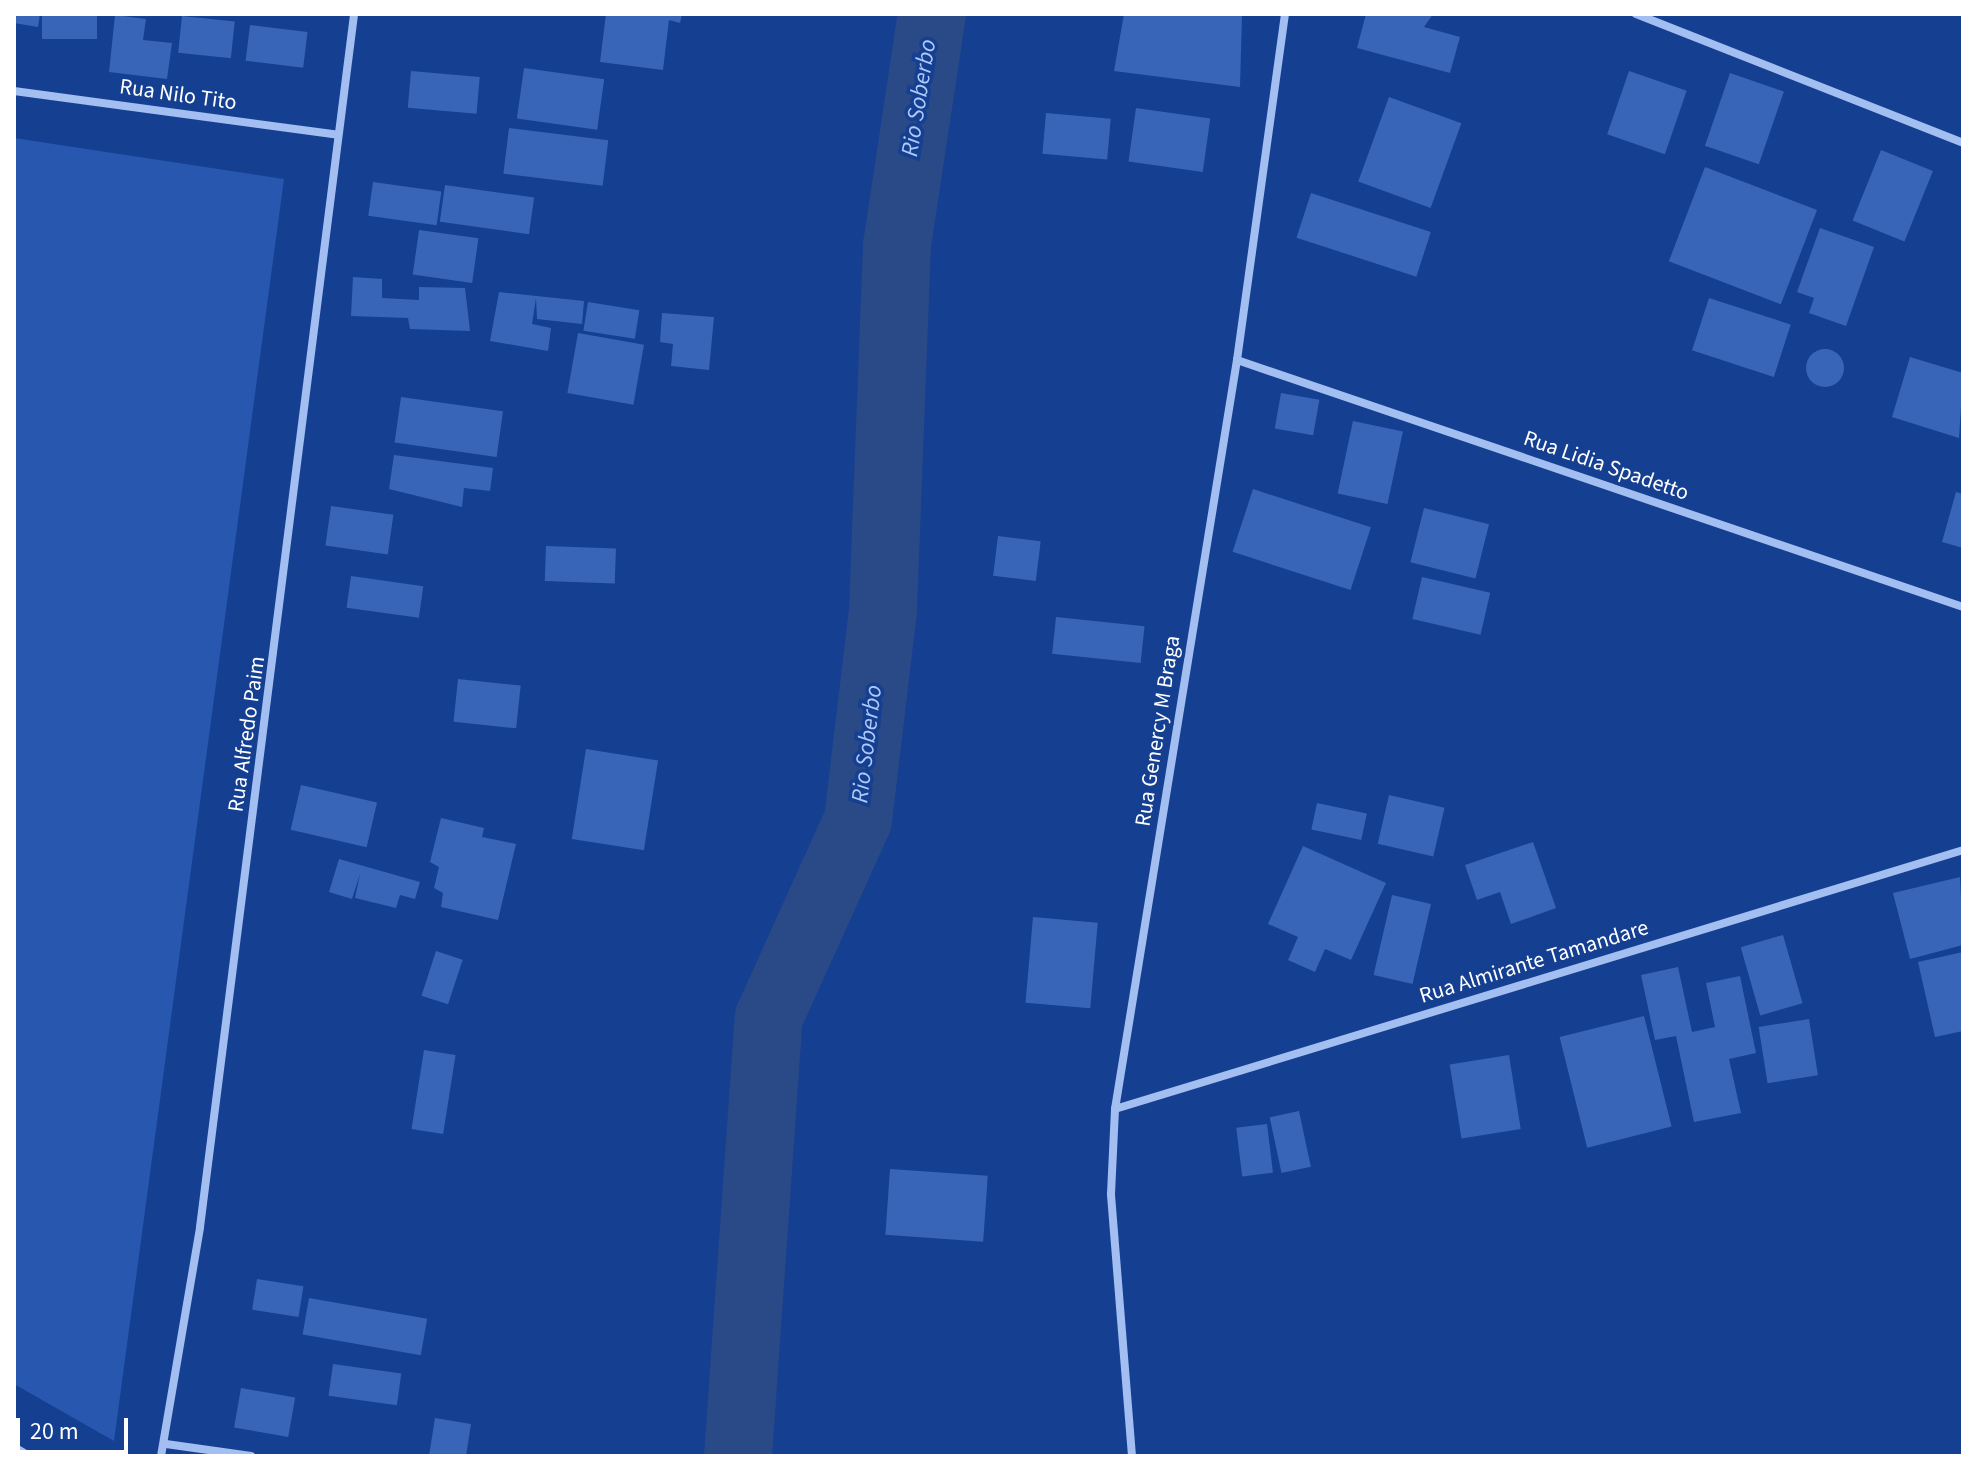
<!DOCTYPE html>
<html>
<head>
<meta charset="utf-8">
<style>
	body { margin:0 }
	#map { position:relative; width:1977px; height:1470px; overflow:hidden; background:#153f91; font-family:"Source Sans 3",sans-serif }
	div>[style] { position:absolute }
	.green>* { inset:0; background:#2857b0 }
	.river>* { height:68px; margin:-34px; padding:0 34px; transform-origin:34px; border-radius:34px; background:#2a4987 }
	.building>* { inset:0; background:#3965b8; transform-origin:0 0 }
	.round { border-radius:50% }
	.street>* { height:8px; margin:-4px; padding:0 4px; transform-origin:4px; border-radius:4px; background:#a3bef1 }
	span { translate:-50% -50%; white-space:nowrap; text-align:center; line-height:1.15; -webkit-text-stroke:7px #153f91; paint-order:stroke }
	.street-label { font-size:22px; color:#fff }
	.water-label { font-size:24px; color:#afc9f8; font-style:italic }
	.frame { position:absolute; inset:0; border:16px solid #fff; pointer-events:none }
	.scale { position:absolute; left:16px; top:1418px; width:112px; height:36px; box-sizing:border-box; border:4px solid #fff; border-top:0; padding-left:10px; font-size:24px; line-height:28px; white-space:nowrap; color:#fff; -webkit-text-stroke:6px #153f91; paint-order:stroke }
</style>
</head>
<body>
<div id="map">
	<div class="green">
		<i style="clip-path:polygon(14px 138px,284px 179px,114px 1441px,14px 1384px)"></i>
	</div>
	<div class="river">
		<i style="left:738px;top:1456px;width:440px;rotate:-86deg"></i>
		<i style="left:769px;top:1017px;width:216px;rotate:-65.7deg"></i>
		<i style="left:858px;top:820px;width:212px;rotate:-83.2deg"></i>
		<i style="left:883px;top:609px;width:364px;rotate:-87.8deg"></i>
		<i style="left:897px;top:245px;width:234px;rotate:-81.4deg"></i>
	</div>
	<div class="building">
		<i style="clip-path:polygon(14px 14px,40px 14px,38px 27px,14px 23px)"></i>
		<i style="left:42px;top:14px;width:55px;height:25px"></i>
		<i style="clip-path:polygon(606px 14px,682px 14px,680px 23px,669px 20px,663px 70px,600px 62px)"></i>
		<i style="clip-path:polygon(1124px 14px,1242px 14px,1240px 87px,1114px 71px)"></i>
		<i style="clip-path:polygon(1366px 14px,1433px 14px,1424px 27px,1460px 37px,1450px 73px,1357px 48px)"></i>
		<i style="clip-path:polygon(115px 15px,146px 19px,143px 40px,172px 43px,167px 79px,109px 72px)"></i>
		<i style="left:182px;top:16px;width:53px;height:37px;rotate:6deg"></i>
		<i style="left:250px;top:25px;width:58px;height:36px;rotate:7deg"></i>
		<i style="left:524px;top:68px;width:81px;height:51px;rotate:8deg"></i>
		<i style="left:411px;top:71px;width:69px;height:37px;rotate:5deg"></i>
		<i style="left:1629px;top:71px;width:61px;height:67px;rotate:19deg"></i>
		<i style="left:1730px;top:73px;width:57px;height:77px;rotate:19deg"></i>
		<i style="left:1389px;top:97px;width:77px;height:90px;rotate:20deg"></i>
		<i style="left:1136px;top:108px;width:75px;height:54px;rotate:8deg"></i>
		<i style="left:1046px;top:113px;width:65px;height:41px;rotate:5deg"></i>
		<i style="left:509px;top:128px;width:100px;height:46px;rotate:7deg"></i>
		<i style="left:1881px;top:150px;width:56px;height:76px;rotate:22deg"></i>
		<i style="left:1705px;top:167px;width:120px;height:101px;rotate:21deg"></i>
		<i style="left:373px;top:182px;width:69px;height:34px;rotate:8deg"></i>
		<i style="left:445px;top:185px;width:90px;height:37px;rotate:8deg"></i>
		<i style="left:1311px;top:193px;width:126px;height:47px;rotate:18deg"></i>
		<i style="clip-path:polygon(1820px 228px,1874px 247px,1846px 326px,1809px 313px,1814px 298px,1797px 292px)"></i>
		<i style="left:419px;top:230px;width:60px;height:45px;rotate:8deg"></i>
		<i style="clip-path:polygon(353px 277px,382px 279px,382px 298px,419px 300px,419px 287px,465px 288px,470px 331px,410px 329px,408px 318px,351px 316px)"></i>
		<i style="clip-path:polygon(499px 292px,584px 301px,582px 324px,537px 319px,536px 298px,532px 324px,551px 328px,548px 351px,490px 341px)"></i>
		<i style="left:1709px;top:298px;width:86px;height:55px;rotate:18deg"></i>
		<i style="left:588px;top:302px;width:52px;height:29px;rotate:9deg"></i>
		<i style="clip-path:polygon(662px 313px,714px 317px,709px 370px,671px 366px,673px 344px,660px 342px)"></i>
		<i style="left:578px;top:333px;width:67px;height:61px;rotate:10deg"></i>
		<i class="round" style="left:1806px;top:349px;width:38px;height:38px"></i>
		<i style="clip-path:polygon(1910px 357px,1963px 373px,1959px 438px,1892px 417px)"></i>
		<i style="left:1281px;top:393px;width:39px;height:36px;rotate:10deg"></i>
		<i style="left:401px;top:397px;width:103px;height:46px;rotate:8deg"></i>
		<i style="left:1353px;top:421px;width:51px;height:74px;rotate:12deg"></i>
		<i style="clip-path:polygon(394px 455px,493px 468px,490px 491px,464px 488px,462px 507px,389px 489px)"></i>
		<i style="left:1253px;top:489px;width:124px;height:66px;rotate:18deg"></i>
		<i style="clip-path:polygon(1956px 492px,1963px 494px,1963px 548px,1942px 542px)"></i>
		<i style="left:331px;top:506px;width:63px;height:40px;rotate:8deg"></i>
		<i style="left:1424px;top:508px;width:67px;height:56px;rotate:14deg"></i>
		<i style="left:998px;top:536px;width:43px;height:40px;rotate:7deg"></i>
		<i style="left:546px;top:546px;width:70px;height:35px;rotate:2deg"></i>
		<i style="left:351px;top:576px;width:73px;height:32px;rotate:8deg"></i>
		<i style="left:1422px;top:577px;width:70px;height:43px;rotate:13deg"></i>
		<i style="left:1056px;top:617px;width:89px;height:37px;rotate:6deg"></i>
		<i style="left:458px;top:679px;width:63px;height:43px;rotate:6deg"></i>
		<i style="left:586px;top:749px;width:73px;height:91px;rotate:9deg"></i>
		<i style="left:301px;top:785px;width:78px;height:46px;rotate:13deg"></i>
		<i style="left:1389px;top:795px;width:57px;height:50px;rotate:13deg"></i>
		<i style="left:1317px;top:803px;width:51px;height:27px;rotate:12deg"></i>
		<i style="clip-path:polygon(441px 818px,484px 828px,482px 837px,516px 844px,498px 920px,441px 907px,443px 893px,434px 888px,439px 867px,430px 862px)"></i>
		<i style="clip-path:polygon(1533px 842px,1556px 908px,1511px 924px,1500px 892px,1477px 900px,1465px 865px)"></i>
		<i style="clip-path:polygon(1303px 846px,1386px 883px,1351px 960px,1325px 949px,1315px 972px,1288px 960px,1298px 937px,1268px 924px)"></i>
		<i style="clip-path:polygon(339px 859px,420px 882px,415px 899px,400px 895px,396px 908px,355px 898px,360px 874px,352px 899px,329px 892px)"></i>
		<i style="clip-path:polygon(1960px 877px,1963px 945px,1910px 959px,1893px 893px)"></i>
		<i style="left:1392px;top:895px;width:40px;height:82px;rotate:13deg"></i>
		<i style="left:1033px;top:917px;width:65px;height:86px;rotate:5deg"></i>
		<i style="left:1783px;top:935px;width:71px;height:44px;rotate:74deg"></i>
		<i style="left:436px;top:951px;width:28px;height:47px;rotate:18deg"></i>
		<i style="clip-path:polygon(1963px 952px,1963px 1031px,1935px 1037px,1918px 962px)"></i>
		<i style="clip-path:polygon(1678px 967px,1692px 1032px,1715px 1027px,1706px 983px,1740px 976px,1756px 1053px,1729px 1059px,1741px 1113px,1694px 1122px,1676px 1036px,1655px 1040px,1641px 975px)"></i>
		<i style="left:1644px;top:1016px;width:114px;height:87px;rotate:76deg"></i>
		<i style="left:1809px;top:1019px;width:57px;height:51px;rotate:81deg"></i>
		<i style="left:424px;top:1050px;width:32px;height:80px;rotate:9deg"></i>
		<i style="left:1509px;top:1055px;width:75px;height:60px;rotate:81deg"></i>
		<i style="left:1299px;top:1111px;width:57px;height:30px;rotate:78deg"></i>
		<i style="left:1267px;top:1124px;width:49px;height:31px;rotate:83deg"></i>
		<i style="left:890px;top:1169px;width:98px;height:66px;rotate:4deg"></i>
		<i style="left:257px;top:1279px;width:47px;height:31px;rotate:9deg"></i>
		<i style="left:309px;top:1298px;width:120px;height:37px;rotate:10deg"></i>
		<i style="left:333px;top:1364px;width:69px;height:32px;rotate:8deg"></i>
		<i style="left:241px;top:1388px;width:55px;height:40px;rotate:10deg"></i>
		<i style="clip-path:polygon(435px 1418px,471px 1424px,466px 1456px,429px 1456px)"></i>
	</div>
	<div class="street">
		<i style="left:1636px;top:14px;width:352px;rotate:21.5deg"></i>
		<i style="left:14px;top:91px;width:327px;rotate:7.7deg"></i>
		<i style="left:1237px;top:360px;width:767px;rotate:18.79deg"></i>
		<i style="left:1115px;top:1109px;width:887px;rotate:-16.98deg"></i>
		<i style="left:166px;top:1444px;width:86px;rotate:8deg"></i>
		<i style="left:14px;top:1447px;width:17px;rotate:31deg"></i>
		<i style="left:161px;top:1456px;width:232px;rotate:-80.3deg"></i>
		<i style="left:200px;top:1227px;width:1223px;rotate:-82.76deg"></i>
		<i style="left:1132px;top:1456px;width:263px;rotate:-94.6deg"></i>
		<i style="left:1111px;top:1194px;width:85px;rotate:-87.3deg"></i>
		<i style="left:1115px;top:1109px;width:759px;rotate:-80.75deg"></i>
		<i style="left:1237px;top:360px;width:349px;rotate:-82.1deg"></i>
	</div>
	<div class="street-label">
		<span style="left:178px;top:95px;rotate:8deg">Rua Nilo Tito</span>
		<span style="left:1606px;top:466px;rotate:19deg">Rua Lidia Spadetto</span>
		<span style="left:1158px;top:731px;rotate:-81deg">Rua Genercy M Braga</span>
		<span style="left:247px;top:734px;rotate:-82deg">Rua Alfredo Paim</span>
		<span style="left:1534px;top:962px;rotate:-17deg">Rua Almirante Tamandare</span>
	</div>
	<div class="water-label">
		<span style="left:919px;top:98px;rotate:-81deg">Rio Soberbo</span>
		<span style="left:867px;top:744px;rotate:-83deg">Rio Soberbo</span>
	</div>
	<div class="frame"></div>
	<div class="scale">20 m</div>
</div>
</body>
</html>
